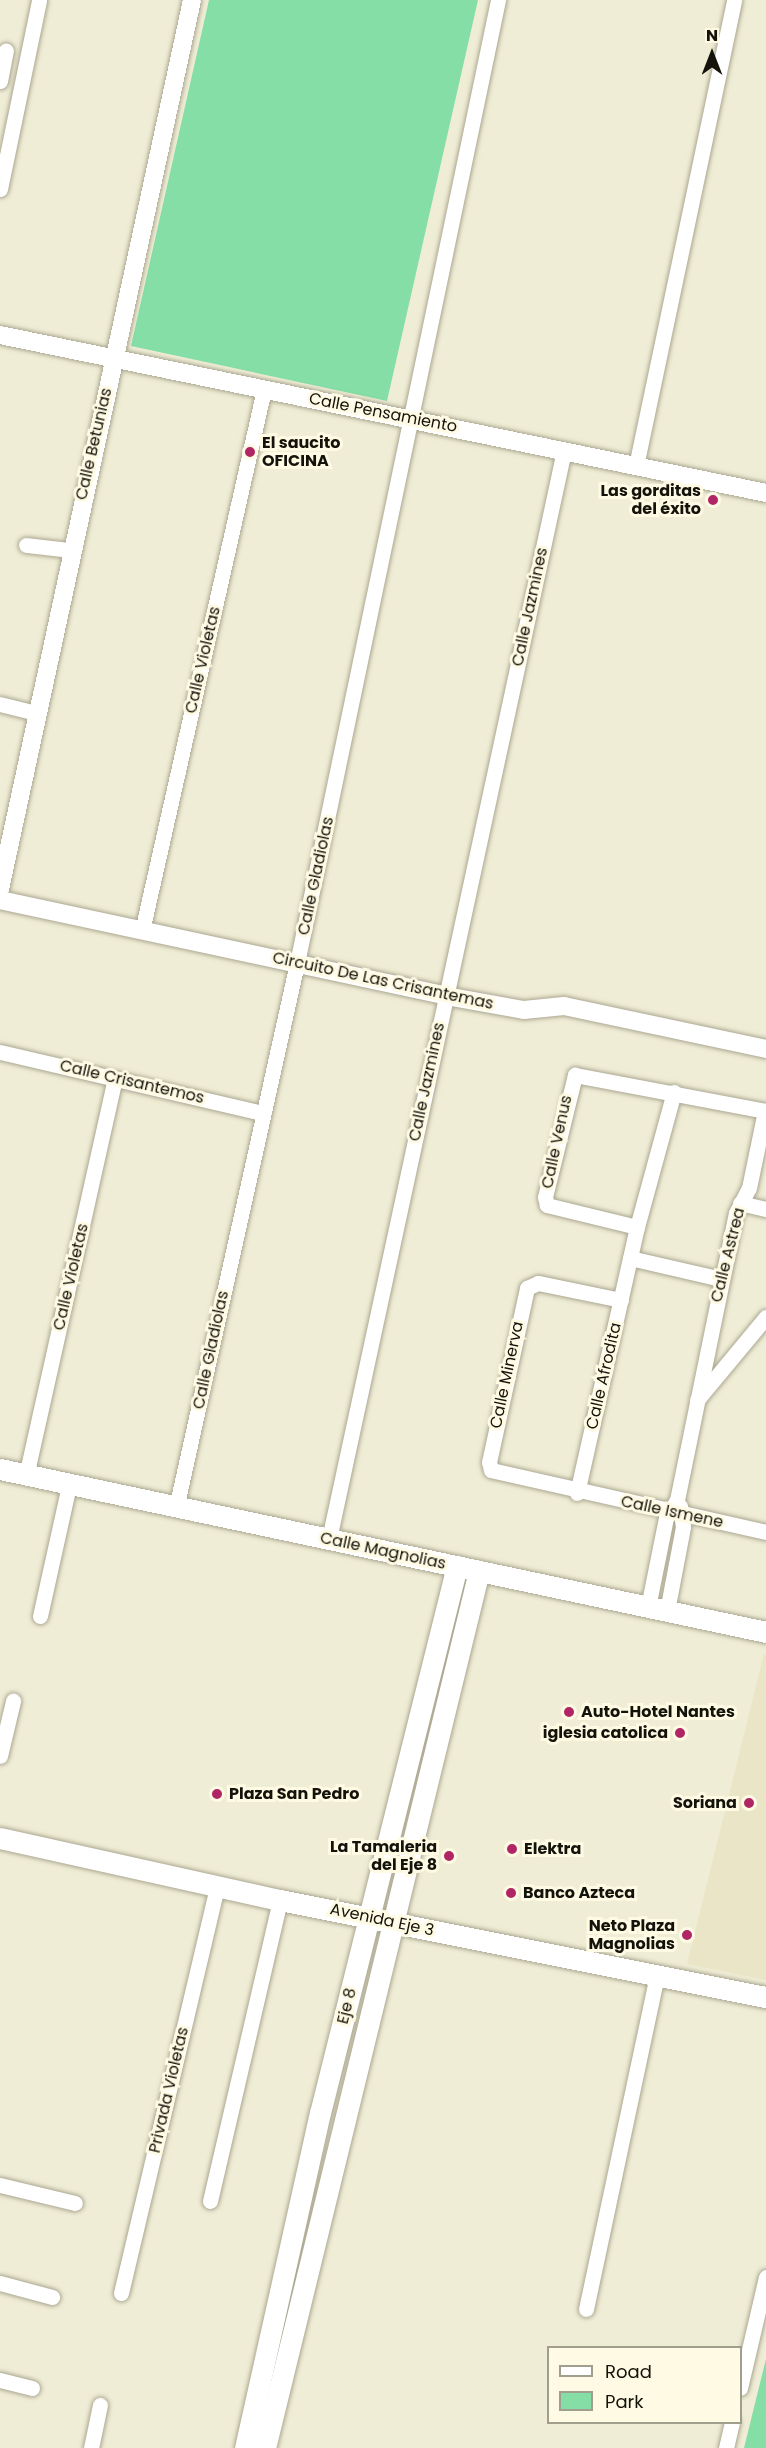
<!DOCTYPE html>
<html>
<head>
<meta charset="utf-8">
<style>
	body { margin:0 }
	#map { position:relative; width:766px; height:2448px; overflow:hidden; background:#f0edd6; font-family:Poppins,sans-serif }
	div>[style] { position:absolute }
	.built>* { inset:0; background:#e9e5c6 }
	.green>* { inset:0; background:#84dea6 }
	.roads { filter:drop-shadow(0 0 2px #aba791) drop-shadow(0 0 2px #aba791) }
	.minor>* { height:15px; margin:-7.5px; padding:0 7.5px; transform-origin:7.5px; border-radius:7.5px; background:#fff }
	.tertiary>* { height:18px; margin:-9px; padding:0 9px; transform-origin:9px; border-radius:9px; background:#fff }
	.secondary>* { height:21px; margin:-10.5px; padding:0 10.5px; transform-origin:10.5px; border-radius:10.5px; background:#fff }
	.dots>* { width:16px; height:16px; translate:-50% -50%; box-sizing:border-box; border:3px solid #fefae3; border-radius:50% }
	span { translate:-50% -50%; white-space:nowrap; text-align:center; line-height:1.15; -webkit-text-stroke:6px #fefae3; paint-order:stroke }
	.street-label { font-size:16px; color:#14130b }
	.poi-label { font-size:16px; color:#14130b; font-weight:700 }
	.left { translate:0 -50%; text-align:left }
	.right { translate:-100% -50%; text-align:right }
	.legend { position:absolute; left:547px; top:2346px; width:195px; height:78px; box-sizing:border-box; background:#fefae3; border:2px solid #a09e8d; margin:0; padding:8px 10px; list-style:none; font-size:18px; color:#14130b }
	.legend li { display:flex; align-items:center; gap:12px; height:30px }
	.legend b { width:30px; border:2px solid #a09e8d }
	.north { position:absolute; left:682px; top:24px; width:60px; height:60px; -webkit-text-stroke:4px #fefae3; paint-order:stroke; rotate:0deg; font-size:16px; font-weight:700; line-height:24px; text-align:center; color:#14130b }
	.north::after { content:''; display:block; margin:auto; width:21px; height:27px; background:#14130b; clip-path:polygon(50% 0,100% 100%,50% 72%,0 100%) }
</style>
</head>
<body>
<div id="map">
	<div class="built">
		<i style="clip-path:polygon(764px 1654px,766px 1655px,766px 1980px,687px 1964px)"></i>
	</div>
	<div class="green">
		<i style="clip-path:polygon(209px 0,478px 0,387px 401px,131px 346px)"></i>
		<i style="clip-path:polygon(766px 2359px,766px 2448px,744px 2448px)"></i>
	</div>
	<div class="roads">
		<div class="minor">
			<i style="left:0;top:81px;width:31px;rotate:-79deg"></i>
			<i style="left:0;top:189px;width:193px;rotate:-78.3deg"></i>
			<i style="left:636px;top:466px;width:476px;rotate:-78.1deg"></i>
			<i style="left:26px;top:545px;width:44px;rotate:6.5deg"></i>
			<i style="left:0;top:704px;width:38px;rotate:14deg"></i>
			<i style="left:142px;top:931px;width:556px;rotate:-77.31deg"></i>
			<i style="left:0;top:1052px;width:270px;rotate:13.1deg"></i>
			<i style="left:740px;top:1203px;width:27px;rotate:13deg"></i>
			<i style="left:637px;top:1227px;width:93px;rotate:-166.3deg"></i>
			<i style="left:547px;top:1205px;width:8px;rotate:-104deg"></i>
			<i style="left:545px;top:1197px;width:126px;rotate:-76.2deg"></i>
			<i style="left:575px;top:1075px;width:194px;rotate:10.7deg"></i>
			<i style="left:630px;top:1258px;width:93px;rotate:13deg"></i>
			<i style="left:621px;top:1300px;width:85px;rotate:-168.4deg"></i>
			<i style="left:538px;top:1283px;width:12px;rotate:156deg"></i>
			<i style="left:527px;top:1288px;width:178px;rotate:102.3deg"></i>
			<i style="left:489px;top:1462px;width:8px;rotate:76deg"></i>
			<i style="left:491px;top:1470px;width:282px;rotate:12.7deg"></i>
			<i style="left:697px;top:1400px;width:108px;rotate:-50.3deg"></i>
			<i style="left:26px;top:1476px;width:407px;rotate:-77.4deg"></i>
			<i style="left:577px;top:1493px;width:273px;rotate:-77.3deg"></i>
			<i style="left:637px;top:1227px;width:140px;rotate:-74.7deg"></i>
			<i style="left:176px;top:1508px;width:558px;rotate:-77.48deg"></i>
			<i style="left:297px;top:963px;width:984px;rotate:-78.21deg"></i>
			<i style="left:329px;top:1539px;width:1114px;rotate:-77.82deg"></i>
			<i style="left:648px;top:1607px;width:91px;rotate:-78.6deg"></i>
			<i style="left:666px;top:1518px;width:21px;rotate:-59deg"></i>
			<i style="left:677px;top:1500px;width:293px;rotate:-78.4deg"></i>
			<i style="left:736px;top:1213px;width:28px;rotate:-63deg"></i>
			<i style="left:749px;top:1188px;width:79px;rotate:-78.3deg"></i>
			<i style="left:667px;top:1611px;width:86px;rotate:-79.2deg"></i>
			<i style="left:683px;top:1527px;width:21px;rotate:-98deg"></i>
			<i style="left:40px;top:1616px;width:134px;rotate:-77.5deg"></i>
			<i style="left:0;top:1756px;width:57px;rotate:-76.7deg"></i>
			<i style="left:0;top:2185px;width:77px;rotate:13.5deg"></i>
			<i style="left:210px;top:2201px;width:309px;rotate:-76.9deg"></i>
			<i style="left:0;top:2283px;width:54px;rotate:15.1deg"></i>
			<i style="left:121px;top:2293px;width:417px;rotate:-76.7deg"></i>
			<i style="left:586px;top:2309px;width:340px;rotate:-78deg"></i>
			<i style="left:0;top:2380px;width:33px;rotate:14deg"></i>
			<i style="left:740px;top:2388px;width:114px;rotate:-76.8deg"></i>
			<i style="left:91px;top:2448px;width:44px;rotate:-78.2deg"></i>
			<i style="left:726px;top:2448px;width:27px;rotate:-77deg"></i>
		</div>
		<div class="tertiary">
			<i style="left:0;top:335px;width:782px;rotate:11.65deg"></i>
			<i style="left:0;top:889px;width:909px;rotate:-77.81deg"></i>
			<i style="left:0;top:900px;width:456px;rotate:12.1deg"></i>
			<i style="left:446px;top:996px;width:79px;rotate:10.2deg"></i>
			<i style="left:524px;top:1010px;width:40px;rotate:-5.7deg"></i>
			<i style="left:564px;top:1006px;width:207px;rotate:12deg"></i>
		</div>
		<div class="secondary">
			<i style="left:0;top:1469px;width:783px;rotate:12.01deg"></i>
			<i style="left:0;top:1838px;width:287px;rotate:12.5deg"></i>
			<i style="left:280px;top:1900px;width:496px;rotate:11.3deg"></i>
			<i style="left:245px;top:2448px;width:343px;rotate:-77.4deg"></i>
			<i style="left:320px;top:2113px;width:564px;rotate:-75.94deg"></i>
			<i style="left:265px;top:2448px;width:903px;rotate:-76.29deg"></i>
		</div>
	</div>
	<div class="dots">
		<i style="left:250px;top:452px;background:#b02664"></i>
		<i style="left:713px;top:500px;background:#b02664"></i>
		<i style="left:569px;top:1712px;background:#b02664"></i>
		<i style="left:680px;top:1733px;background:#b02664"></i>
		<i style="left:217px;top:1794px;background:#b02664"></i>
		<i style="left:749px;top:1803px;background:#b02664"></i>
		<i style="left:512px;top:1849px;background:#b02664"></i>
		<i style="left:449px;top:1856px;background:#b02664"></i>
		<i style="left:511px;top:1893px;background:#b02664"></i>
		<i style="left:687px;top:1935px;background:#b02664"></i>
	</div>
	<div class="street-label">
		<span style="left:383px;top:413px;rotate:11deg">Calle Pensamiento</span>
		<span style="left:94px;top:444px;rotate:-77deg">Calle Betunias</span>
		<span style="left:530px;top:607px;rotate:-78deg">Calle Jazmines</span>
		<span style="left:203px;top:660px;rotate:-77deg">Calle Violetas</span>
		<span style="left:316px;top:876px;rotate:-78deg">Calle Gladiolas</span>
		<span style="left:383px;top:981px;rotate:12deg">Circuito De Las Crisantemas</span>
		<span style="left:132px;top:1082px;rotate:13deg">Calle Crisantemos</span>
		<span style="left:427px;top:1082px;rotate:-78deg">Calle Jazmines</span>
		<span style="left:557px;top:1142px;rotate:-78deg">Calle Venus</span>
		<span style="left:728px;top:1255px;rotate:-76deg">Calle Astrea</span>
		<span style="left:71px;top:1277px;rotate:-77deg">Calle Violetas</span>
		<span style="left:211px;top:1350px;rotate:-78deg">Calle Gladiolas</span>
		<span style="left:507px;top:1375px;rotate:-78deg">Calle Minerva</span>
		<span style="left:604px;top:1376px;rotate:-77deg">Calle Afrodita</span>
		<span style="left:672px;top:1512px;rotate:12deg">Calle Ismene</span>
		<span style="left:383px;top:1551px;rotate:12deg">Calle Magnolias</span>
		<span style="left:382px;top:1920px;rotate:12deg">Avenida Eje 3</span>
		<span style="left:347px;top:2006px;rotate:-76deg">Eje 8</span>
		<span style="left:169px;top:2090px;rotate:-77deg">Privada Violetas</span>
	</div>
	<div class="poi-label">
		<span class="left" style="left:262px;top:452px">El saucito<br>OFICINA</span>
		<span class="right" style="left:701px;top:500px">Las gorditas<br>del éxito</span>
		<span class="left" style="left:581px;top:1712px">Auto-Hotel Nantes</span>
		<span class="right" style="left:668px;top:1733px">iglesia catolica</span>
		<span class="left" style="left:229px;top:1794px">Plaza San Pedro</span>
		<span class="right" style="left:737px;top:1803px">Soriana</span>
		<span class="right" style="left:437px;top:1856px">La Tamaleria<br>del Eje 8</span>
		<span class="left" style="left:524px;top:1849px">Elektra</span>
		<span class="left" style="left:523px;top:1893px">Banco Azteca</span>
		<span class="right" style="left:675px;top:1935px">Neto Plaza<br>Magnolias</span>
	</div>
	<ul class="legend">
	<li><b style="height:8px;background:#fff"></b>Road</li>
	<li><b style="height:16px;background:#84dea6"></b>Park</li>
	</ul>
	<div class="north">N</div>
</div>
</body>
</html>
